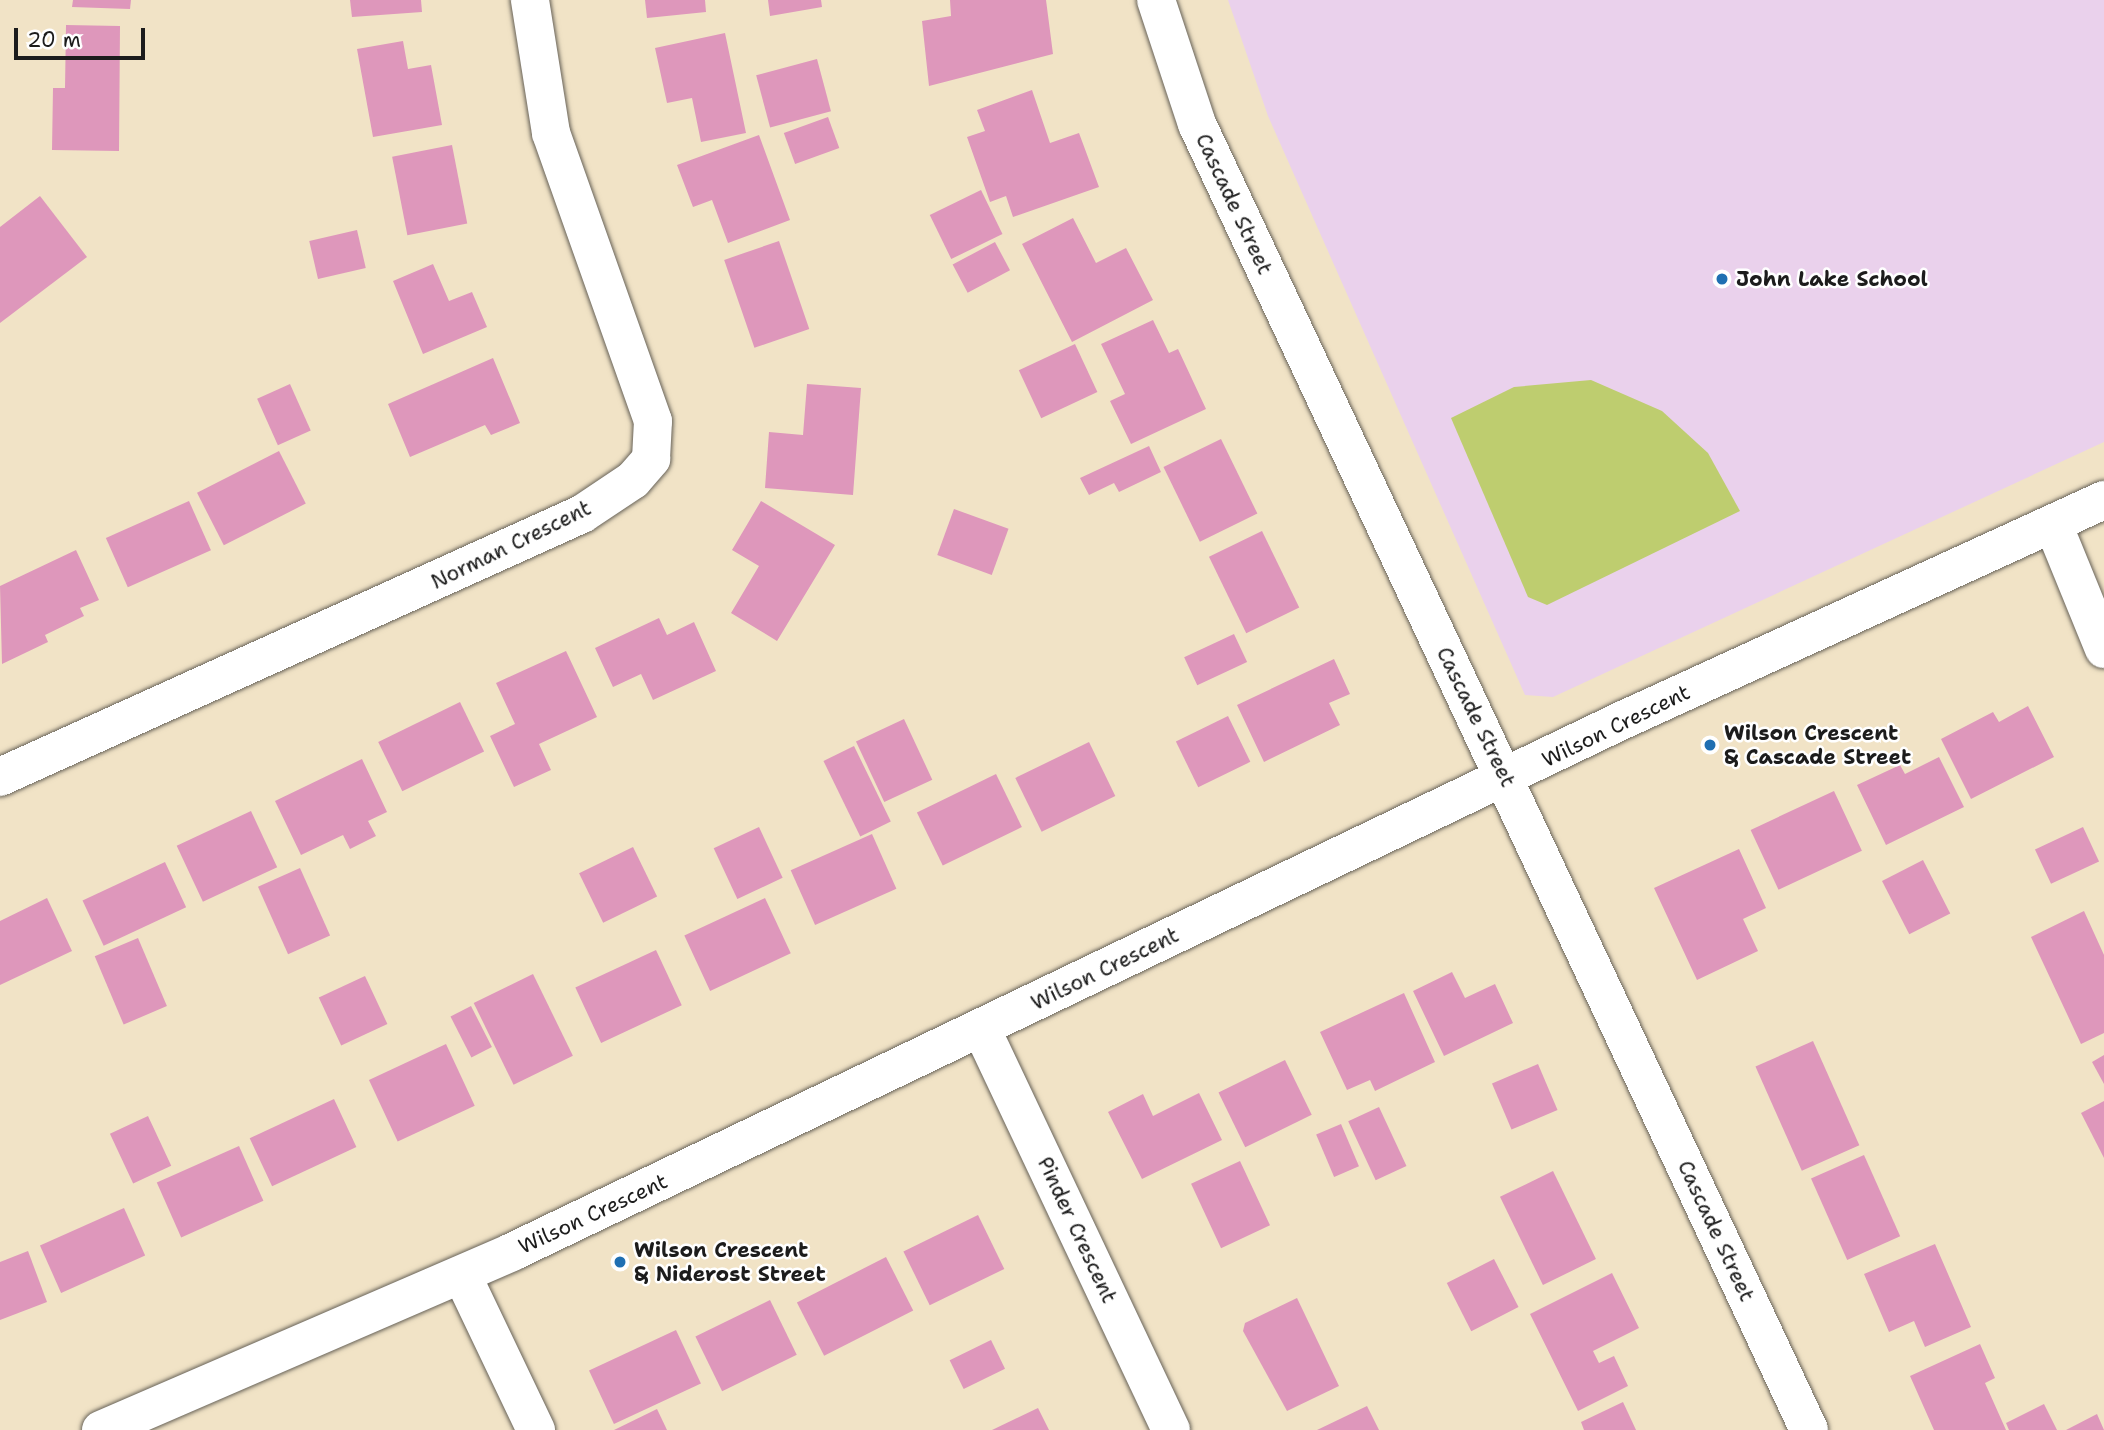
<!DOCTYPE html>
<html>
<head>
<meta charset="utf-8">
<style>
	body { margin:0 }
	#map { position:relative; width:2104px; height:1430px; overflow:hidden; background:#f1e3c6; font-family:"Shantell Sans",sans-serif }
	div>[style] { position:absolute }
	.built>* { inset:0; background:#ead1ec }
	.green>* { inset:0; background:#becd6f }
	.building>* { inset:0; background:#de97bb; transform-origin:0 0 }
	.roads { filter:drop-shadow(0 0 2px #676258) drop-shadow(0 0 2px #676258) }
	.minor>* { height:38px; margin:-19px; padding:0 19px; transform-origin:19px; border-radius:19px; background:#fff }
	.dots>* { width:19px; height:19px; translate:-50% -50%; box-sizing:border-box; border:4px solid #fff; border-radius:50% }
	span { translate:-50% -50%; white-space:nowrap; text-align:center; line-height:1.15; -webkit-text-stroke:5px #fff; paint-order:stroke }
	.street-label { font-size:21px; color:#1c1c1c }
	.poi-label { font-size:21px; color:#1c1c1c; font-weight:700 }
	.left { translate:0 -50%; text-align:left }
	.scale { position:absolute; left:14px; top:28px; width:131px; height:32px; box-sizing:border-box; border:4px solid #1c1c1c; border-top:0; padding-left:9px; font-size:21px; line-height:24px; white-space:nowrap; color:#1c1c1c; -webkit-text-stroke:5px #fff; paint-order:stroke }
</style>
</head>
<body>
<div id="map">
	<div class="built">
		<i style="clip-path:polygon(1228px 0,2104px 0,2104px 442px,1553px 697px,1525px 695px,1268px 116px)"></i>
	</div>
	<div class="green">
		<i style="clip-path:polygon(1591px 380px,1662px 411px,1708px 453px,1740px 511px,1547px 605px,1528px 597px,1451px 418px,1514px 387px)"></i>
	</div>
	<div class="building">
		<i style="clip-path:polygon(73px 0,131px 0,130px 9px,72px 7px)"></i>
		<i style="clip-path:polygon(350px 0,421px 0,422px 12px,352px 17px)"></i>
		<i style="clip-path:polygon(645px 0,705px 0,706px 12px,647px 18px)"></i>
		<i style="clip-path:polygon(768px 0,821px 0,822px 7px,770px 16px)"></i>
		<i style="clip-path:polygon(950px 0,1046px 0,1053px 54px,929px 86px,922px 21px,951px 16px)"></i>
		<i style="clip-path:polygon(66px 25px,120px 26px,119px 151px,52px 150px,53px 88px,65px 88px)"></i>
		<i style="clip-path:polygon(725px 33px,746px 133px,701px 142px,692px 98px,667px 103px,655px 48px)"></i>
		<i style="clip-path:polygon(403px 41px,408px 69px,431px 65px,442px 125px,373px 137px,357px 49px)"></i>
		<i style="left:817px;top:59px;width:54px;height:63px;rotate:75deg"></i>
		<i style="clip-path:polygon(1032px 90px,1050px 143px,1079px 133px,1099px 187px,1013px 217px,1006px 196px,990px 202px,967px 137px,985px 131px,977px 110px)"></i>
		<i style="left:828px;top:117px;width:33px;height:47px;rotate:70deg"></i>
		<i style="clip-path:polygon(759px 135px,790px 220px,728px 243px,712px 200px,693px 207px,677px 165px)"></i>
		<i style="left:452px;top:145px;width:80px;height:61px;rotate:79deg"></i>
		<i style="left:981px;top:190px;width:49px;height:57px;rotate:64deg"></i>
		<i style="clip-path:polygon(40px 196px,87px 257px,0 323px,0 227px)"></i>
		<i style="clip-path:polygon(1073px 218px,1096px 263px,1126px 248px,1153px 300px,1072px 342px,1022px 244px)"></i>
		<i style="left:357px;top:230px;width:39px;height:49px;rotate:77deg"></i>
		<i style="left:779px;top:241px;width:93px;height:58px;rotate:71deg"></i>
		<i style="left:995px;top:242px;width:32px;height:48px;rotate:62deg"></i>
		<i style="clip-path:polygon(433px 264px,449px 301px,472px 292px,487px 327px,423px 354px,393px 281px)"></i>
		<i style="clip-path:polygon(1153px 320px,1169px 353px,1178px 349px,1206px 409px,1131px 444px,1110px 401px,1125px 394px,1101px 344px)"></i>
		<i style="left:1075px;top:344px;width:53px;height:62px;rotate:65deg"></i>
		<i style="clip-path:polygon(493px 358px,520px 423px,491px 435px,485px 425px,410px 457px,388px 404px)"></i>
		<i style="left:290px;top:384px;width:51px;height:36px;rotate:66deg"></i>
		<i style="clip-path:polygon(807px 384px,861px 388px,853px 495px,765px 488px,769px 432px,803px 435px)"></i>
		<i style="left:1221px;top:439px;width:83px;height:64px;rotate:64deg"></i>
		<i style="clip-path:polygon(1149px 446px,1161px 472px,1119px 492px,1114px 483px,1089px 495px,1080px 478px)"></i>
		<i style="left:279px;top:451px;width:59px;height:92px;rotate:63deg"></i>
		<i style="left:189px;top:501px;width:54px;height:91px;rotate:66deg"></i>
		<i style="clip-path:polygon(761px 501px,835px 545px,777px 641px,731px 613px,759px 566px,732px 550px)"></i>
		<i style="left:954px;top:509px;width:58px;height:49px;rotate:20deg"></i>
		<i style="left:1262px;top:531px;width:85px;height:59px;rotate:64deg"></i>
		<i style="clip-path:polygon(76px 550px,99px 600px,80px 608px,84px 616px,45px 635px,48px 642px,2px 664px,0 586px)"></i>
		<i style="clip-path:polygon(659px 618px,667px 635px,694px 622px,716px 671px,653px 700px,641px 674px,613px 687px,595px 648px)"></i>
		<i style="left:1234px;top:634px;width:31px;height:55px;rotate:65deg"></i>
		<i style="clip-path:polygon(566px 651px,597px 717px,539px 744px,551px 770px,514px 787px,490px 736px,515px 724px,496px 683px)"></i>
		<i style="clip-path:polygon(1334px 659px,1350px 694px,1329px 703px,1340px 725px,1264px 762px,1237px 705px)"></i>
		<i style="left:460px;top:702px;width:55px;height:91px;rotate:64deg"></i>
		<i style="clip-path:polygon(2028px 706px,2054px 757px,1971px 799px,1941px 739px,1993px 712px,1999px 722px)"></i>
		<i style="left:1228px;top:716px;width:51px;height:58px;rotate:64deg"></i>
		<i style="left:904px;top:719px;width:67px;height:53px;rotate:65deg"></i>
		<i style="left:1089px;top:742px;width:60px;height:82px;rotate:64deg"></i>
		<i style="left:854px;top:746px;width:84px;height:34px;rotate:64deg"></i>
		<i style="clip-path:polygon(1939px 757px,1964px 807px,1886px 845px,1857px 785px,1900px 765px,1905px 774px)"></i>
		<i style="clip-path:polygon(362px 759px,387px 812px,368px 821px,376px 836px,350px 849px,343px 835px,301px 855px,275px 801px)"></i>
		<i style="left:996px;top:774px;width:59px;height:88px;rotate:64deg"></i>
		<i style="left:1834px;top:791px;width:66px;height:92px;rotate:65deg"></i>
		<i style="left:251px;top:811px;width:62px;height:82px;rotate:65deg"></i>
		<i style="left:759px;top:827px;width:56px;height:50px;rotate:65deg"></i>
		<i style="left:2083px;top:827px;width:38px;height:53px;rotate:65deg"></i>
		<i style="left:872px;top:834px;width:60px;height:89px;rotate:66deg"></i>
		<i style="left:633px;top:847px;width:55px;height:60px;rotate:64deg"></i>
		<i style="clip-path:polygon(1739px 849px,1766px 908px,1743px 919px,1758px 951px,1697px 980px,1654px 888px)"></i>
		<i style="left:1923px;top:860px;width:60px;height:46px;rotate:63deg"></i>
		<i style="left:165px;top:862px;width:50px;height:91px;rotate:65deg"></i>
		<i style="left:300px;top:868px;width:74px;height:46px;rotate:66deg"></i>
		<i style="clip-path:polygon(47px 898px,72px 951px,0 985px,0 921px)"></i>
		<i style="left:765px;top:898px;width:61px;height:89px;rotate:65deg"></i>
		<i style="clip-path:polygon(2084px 911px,2104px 955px,2104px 1033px,2081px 1044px,2031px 937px)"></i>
		<i style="left:138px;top:938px;width:74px;height:47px;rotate:67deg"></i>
		<i style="left:656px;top:950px;width:61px;height:89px;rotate:65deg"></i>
		<i style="clip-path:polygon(1452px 972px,1465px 998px,1495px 984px,1513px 1023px,1444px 1056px,1413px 991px)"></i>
		<i style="left:533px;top:974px;width:91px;height:66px;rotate:64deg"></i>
		<i style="left:365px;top:976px;width:53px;height:51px;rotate:65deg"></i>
		<i style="clip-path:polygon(1404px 993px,1435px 1062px,1375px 1091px,1370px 1080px,1347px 1090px,1320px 1032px)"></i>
		<i style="left:471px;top:1006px;width:46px;height:23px;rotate:63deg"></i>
		<i style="left:1813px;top:1041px;width:114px;height:63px;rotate:66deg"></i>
		<i style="left:446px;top:1044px;width:68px;height:85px;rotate:65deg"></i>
		<i style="clip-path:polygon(2104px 1055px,2104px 1084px,2092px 1062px)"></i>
		<i style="left:1285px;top:1060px;width:61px;height:74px;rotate:64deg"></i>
		<i style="left:1538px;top:1064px;width:50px;height:50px;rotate:67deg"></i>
		<i style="clip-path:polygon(1199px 1093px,1222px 1140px,1142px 1179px,1108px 1112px,1143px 1094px,1153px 1116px)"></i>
		<i style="left:334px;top:1099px;width:53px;height:93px;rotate:65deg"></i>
		<i style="clip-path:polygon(2104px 1101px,2104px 1158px,2081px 1113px)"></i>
		<i style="left:1379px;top:1107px;width:65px;height:34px;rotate:65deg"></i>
		<i style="left:148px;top:1116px;width:55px;height:42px;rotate:65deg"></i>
		<i style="left:1341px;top:1124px;width:46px;height:27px;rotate:67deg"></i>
		<i style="left:239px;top:1146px;width:60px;height:90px;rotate:66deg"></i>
		<i style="left:1864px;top:1155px;width:89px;height:58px;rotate:66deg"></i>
		<i style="left:1240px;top:1161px;width:71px;height:54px;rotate:65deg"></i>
		<i style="left:1553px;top:1171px;width:98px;height:59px;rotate:64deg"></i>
		<i style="left:124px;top:1208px;width:52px;height:92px;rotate:66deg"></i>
		<i style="left:978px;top:1215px;width:60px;height:83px;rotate:64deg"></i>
		<i style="clip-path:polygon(1935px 1244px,1971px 1327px,1925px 1347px,1914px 1321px,1889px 1332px,1864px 1274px)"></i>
		<i style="clip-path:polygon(28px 1251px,47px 1302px,0 1320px,0 1262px)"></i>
		<i style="left:886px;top:1257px;width:60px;height:100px;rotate:63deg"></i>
		<i style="left:1494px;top:1259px;width:54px;height:53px;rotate:63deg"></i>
		<i style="clip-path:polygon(1612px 1273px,1639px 1328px,1593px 1351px,1599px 1363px,1614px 1356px,1628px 1386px,1578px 1411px,1530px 1314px)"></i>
		<i style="clip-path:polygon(1297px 1298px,1339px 1386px,1287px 1411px,1243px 1331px,1245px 1323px)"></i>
		<i style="left:770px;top:1300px;width:61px;height:83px;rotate:64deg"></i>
		<i style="left:676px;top:1330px;width:59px;height:96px;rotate:65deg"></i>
		<i style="left:991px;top:1340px;width:32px;height:46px;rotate:64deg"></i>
		<i style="clip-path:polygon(1980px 1344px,1995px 1378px,1985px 1383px,2006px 1430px,1934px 1430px,1910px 1376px)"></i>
		<i style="clip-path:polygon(1623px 1402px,1636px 1430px,1584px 1430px,1581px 1422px)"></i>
		<i style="clip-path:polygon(2044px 1404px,2057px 1430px,2009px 1430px,2006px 1423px)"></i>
		<i style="clip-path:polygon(1367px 1406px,1379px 1430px,1317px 1430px)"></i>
		<i style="clip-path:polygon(1038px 1408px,1049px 1430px,992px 1430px)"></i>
		<i style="clip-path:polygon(657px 1409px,667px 1430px,614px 1430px)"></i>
		<i style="clip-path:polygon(2097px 1414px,2104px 1430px,2066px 1430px)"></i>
	</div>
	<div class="roads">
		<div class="minor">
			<i style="left:1156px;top:0;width:131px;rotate:71.7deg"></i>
			<i style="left:1197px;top:124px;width:1442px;rotate:64.89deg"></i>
			<i style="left:2053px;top:524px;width:135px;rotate:67.8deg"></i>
			<i style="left:0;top:777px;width:639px;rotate:-24.32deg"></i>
			<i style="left:582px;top:514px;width:61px;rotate:-33.7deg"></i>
			<i style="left:633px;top:480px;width:28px;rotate:-49deg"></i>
			<i style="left:651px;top:459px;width:38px;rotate:-87deg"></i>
			<i style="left:653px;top:421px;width:306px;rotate:-109.5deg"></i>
			<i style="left:551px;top:133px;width:135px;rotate:-99deg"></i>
			<i style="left:982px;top:1030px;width:442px;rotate:64.7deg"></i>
			<i style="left:462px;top:1275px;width:172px;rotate:64.5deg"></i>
			<i style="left:101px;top:1430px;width:448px;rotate:-23.4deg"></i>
			<i style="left:512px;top:1252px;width:1232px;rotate:-25.59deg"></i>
			<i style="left:1623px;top:720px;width:529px;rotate:-24.58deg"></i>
		</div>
	</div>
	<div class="dots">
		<i style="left:1722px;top:279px;background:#1f6fb2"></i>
		<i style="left:1710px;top:745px;background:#1f6fb2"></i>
		<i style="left:620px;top:1262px;background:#1f6fb2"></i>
	</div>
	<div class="street-label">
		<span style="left:1234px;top:204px;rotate:65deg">Cascade Street</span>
		<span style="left:511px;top:545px;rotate:-26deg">Norman Crescent</span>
		<span style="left:1476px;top:717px;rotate:64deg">Cascade Street</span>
		<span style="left:1616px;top:726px;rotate:-26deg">Wilson Crescent</span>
		<span style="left:1105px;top:969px;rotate:-26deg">Wilson Crescent</span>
		<span style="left:593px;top:1214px;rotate:-25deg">Wilson Crescent</span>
		<span style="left:1077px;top:1230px;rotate:65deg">Pinder Crescent</span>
		<span style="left:1716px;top:1231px;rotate:65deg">Cascade Street</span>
	</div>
	<div class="poi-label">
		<span class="left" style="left:1736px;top:279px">John Lake School</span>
		<span class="left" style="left:1724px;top:745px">Wilson Crescent<br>&amp; Cascade Street</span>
		<span class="left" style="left:634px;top:1262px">Wilson Crescent<br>&amp; Niderost Street</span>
	</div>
	<div class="scale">20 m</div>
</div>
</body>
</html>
